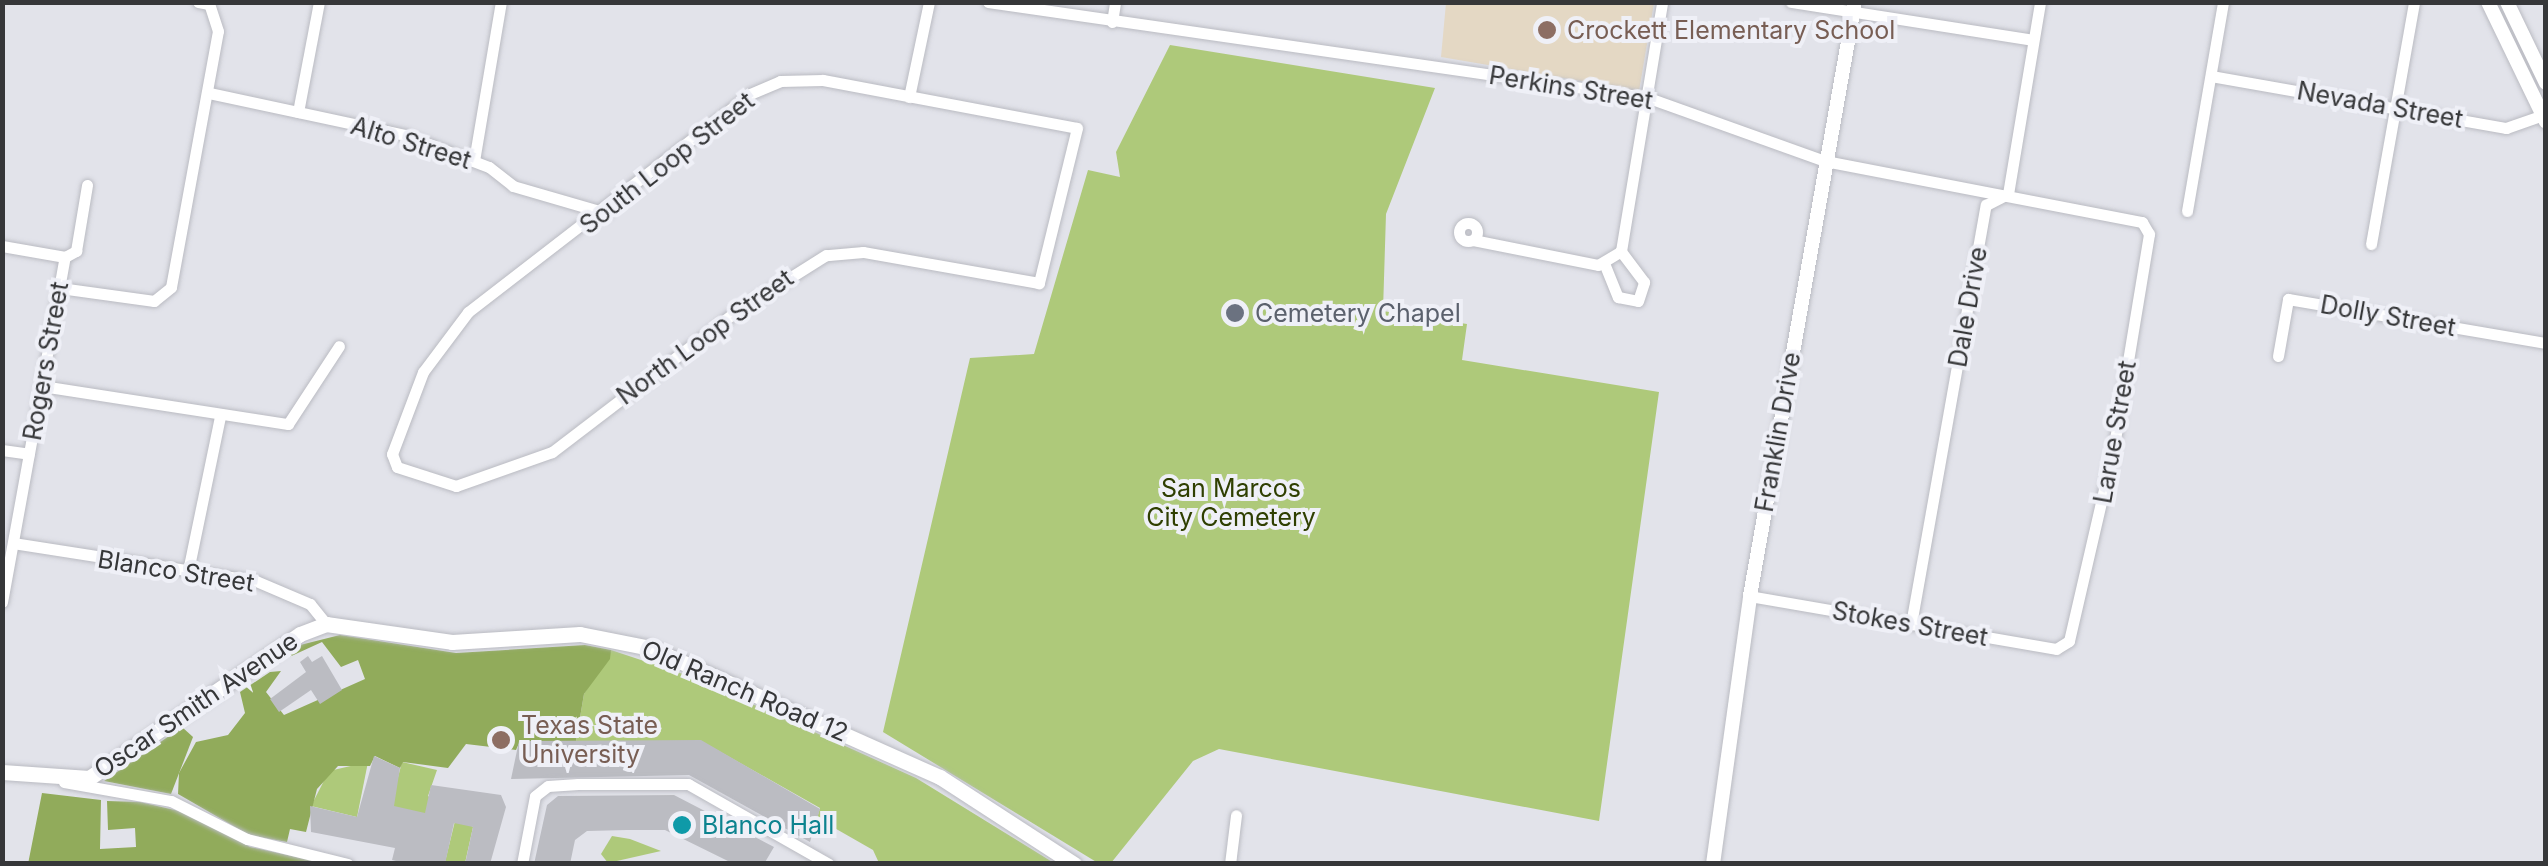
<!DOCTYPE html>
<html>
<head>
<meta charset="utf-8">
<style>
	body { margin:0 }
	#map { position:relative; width:2548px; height:866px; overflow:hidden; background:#e2e3ea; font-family:Inter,sans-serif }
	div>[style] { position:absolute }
	.education>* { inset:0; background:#e4d8c4 }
	.green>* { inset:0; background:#aec97a }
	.forest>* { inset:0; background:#91ab5b }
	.building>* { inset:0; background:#bbbcc2 }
	.roads { filter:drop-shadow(0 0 2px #babbc2) drop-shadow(0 0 2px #babbc2) }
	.minor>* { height:11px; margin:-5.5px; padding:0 5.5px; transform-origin:5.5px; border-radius:5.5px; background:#fff }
	.minor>.ring { margin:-5.5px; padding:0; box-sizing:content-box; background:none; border:11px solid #fff; border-radius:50% }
	.tertiary>* { height:14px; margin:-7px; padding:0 7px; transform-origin:7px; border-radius:7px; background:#fff }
	.secondary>* { height:15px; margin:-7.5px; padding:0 7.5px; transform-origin:7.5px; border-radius:7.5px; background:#fff }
	.dots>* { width:28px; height:28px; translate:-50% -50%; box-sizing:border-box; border:5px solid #eff0f7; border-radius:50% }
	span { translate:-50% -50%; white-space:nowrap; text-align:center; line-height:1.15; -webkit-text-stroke:8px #eff0f7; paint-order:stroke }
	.education-label { font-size:25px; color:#785e54 }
	.left { translate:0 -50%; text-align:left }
	.street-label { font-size:25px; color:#363739 }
	.worship-label { font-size:25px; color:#5b616d }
	.park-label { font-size:25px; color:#2f3f01 }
	.culture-label { font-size:25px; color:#0d838f }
	.frame { position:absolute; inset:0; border:5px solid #363739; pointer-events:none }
</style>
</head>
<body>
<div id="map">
	<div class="education">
		<i style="clip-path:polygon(1446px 3px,1654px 3px,1639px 91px,1441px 57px)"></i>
	</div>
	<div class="green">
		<i style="clip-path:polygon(1170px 45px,1435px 88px,1386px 214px,1383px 311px,1467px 324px,1462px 360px,1659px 392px,1599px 821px,1219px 749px,1193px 761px,1111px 863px,1098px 863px,883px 732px,970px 358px,1034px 354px,1088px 170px,1120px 177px,1116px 152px)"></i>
		<i style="clip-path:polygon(611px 650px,695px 678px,916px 778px,1054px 863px,879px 863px,873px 850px,817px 818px,820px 808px,701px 741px,576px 741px,584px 694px)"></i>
		<i style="clip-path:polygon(368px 762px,357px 817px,311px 806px,329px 771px)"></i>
		<i style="clip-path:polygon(402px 762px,437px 770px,428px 796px,473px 827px,465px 863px,445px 862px,455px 821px,399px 827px,392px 800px)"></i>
		<i style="clip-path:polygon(612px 836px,630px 839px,661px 851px,608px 863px,601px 854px)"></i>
	</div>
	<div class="forest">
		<i style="clip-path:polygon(340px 635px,456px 653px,585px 645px,611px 650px,610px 659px,584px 694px,576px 741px,520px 741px,516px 750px,466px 744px,448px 768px,403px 762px,400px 768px,375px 756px,370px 766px,338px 766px,317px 789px,306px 832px,290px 829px,287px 842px,249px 835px,178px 794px,179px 773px,196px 742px,228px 735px,245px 713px,240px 692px,270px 672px,281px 671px,266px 692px,284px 715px,365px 679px,358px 660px,341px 667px,322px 642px,276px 663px,300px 645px)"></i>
		<i style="clip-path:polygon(182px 727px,193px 737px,171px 794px,104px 781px)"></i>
		<i style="clip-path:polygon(42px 793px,101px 800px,100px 849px,136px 847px,135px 828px,108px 830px,107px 801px,140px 802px,192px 814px,250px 847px,324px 863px,28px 864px)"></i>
	</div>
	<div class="building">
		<i style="clip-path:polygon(308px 656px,312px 662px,322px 656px,342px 690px,320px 704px,311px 690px,279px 712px,270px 699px,306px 672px,300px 662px)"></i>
		<i style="clip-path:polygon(701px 740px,820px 809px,810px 842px,689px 775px,511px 779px,519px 741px)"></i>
		<i style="clip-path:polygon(374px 756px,400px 768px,394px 806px,425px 813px,431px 785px,501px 795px,506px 807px,490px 864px,465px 864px,473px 827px,454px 823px,445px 864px,408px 864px,392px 860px,395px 848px,311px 832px,310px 806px,357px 817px)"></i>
		<i style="clip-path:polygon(674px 795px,774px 847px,764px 864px,734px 864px,665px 830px,627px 830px,587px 831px,575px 840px,570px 864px,534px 864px,547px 805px,558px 796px)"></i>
	</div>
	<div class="roads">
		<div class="minor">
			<i style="left:988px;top:2px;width:665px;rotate:8.22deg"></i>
			<i style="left:1646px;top:97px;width:190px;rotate:19.7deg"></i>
			<i style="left:1825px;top:161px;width:323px;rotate:10.9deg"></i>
			<i style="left:2142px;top:222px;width:14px;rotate:60deg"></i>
			<i style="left:2149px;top:234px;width:215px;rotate:99.4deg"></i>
			<i style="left:2114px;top:446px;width:200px;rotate:103deg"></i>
			<i style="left:2069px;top:641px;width:15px;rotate:148deg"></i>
			<i style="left:2056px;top:649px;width:311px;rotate:-170.2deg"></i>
			<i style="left:1791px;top:2px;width:245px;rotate:8.9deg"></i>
			<i style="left:1112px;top:22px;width:20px;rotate:-81deg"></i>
			<i style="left:2211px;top:76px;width:300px;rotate:10deg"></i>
			<i style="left:2506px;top:128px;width:42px;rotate:-19.3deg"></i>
			<i style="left:823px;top:80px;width:258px;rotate:10.7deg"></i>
			<i style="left:1077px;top:128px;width:160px;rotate:103.8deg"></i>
			<i style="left:1039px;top:283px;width:179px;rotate:-170deg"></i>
			<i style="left:863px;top:252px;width:37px;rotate:175deg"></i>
			<i style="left:826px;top:255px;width:109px;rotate:147.8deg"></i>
			<i style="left:734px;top:313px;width:229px;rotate:142.6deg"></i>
			<i style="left:552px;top:452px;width:102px;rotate:160.5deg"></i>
			<i style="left:456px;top:486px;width:62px;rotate:-162.1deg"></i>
			<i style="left:397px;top:467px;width:14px;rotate:-111deg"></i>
			<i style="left:392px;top:454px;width:88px;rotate:-69.3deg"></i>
			<i style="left:423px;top:372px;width:75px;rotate:-53.1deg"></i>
			<i style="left:468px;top:312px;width:356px;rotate:-37.7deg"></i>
			<i style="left:750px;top:94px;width:33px;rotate:-23deg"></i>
			<i style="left:780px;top:81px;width:43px;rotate:-1.3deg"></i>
			<i style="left:209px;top:93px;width:200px;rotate:12.1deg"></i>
			<i style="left:405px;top:135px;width:90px;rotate:20.9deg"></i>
			<i style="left:489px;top:167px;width:31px;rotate:38deg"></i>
			<i style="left:513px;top:186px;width:97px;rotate:16.2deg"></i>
			<i style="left:909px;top:97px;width:97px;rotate:-78.1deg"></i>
			<i style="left:298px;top:112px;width:112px;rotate:-79.2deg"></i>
			<i style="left:474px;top:161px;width:161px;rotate:-80.4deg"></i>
			<i style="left:2187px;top:211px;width:212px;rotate:-80.2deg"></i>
			<i class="ring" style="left:1459px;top:223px;width:7px;height:7px"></i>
			<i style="left:1473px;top:240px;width:127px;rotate:11.3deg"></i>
			<i style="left:1598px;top:265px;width:27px;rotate:-31deg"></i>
			<i style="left:1621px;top:251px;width:252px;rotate:-80.6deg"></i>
			<i style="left:2371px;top:244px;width:246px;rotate:-79.9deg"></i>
			<i style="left:2px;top:246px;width:64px;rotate:9.9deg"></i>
			<i style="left:1604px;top:263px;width:37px;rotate:68deg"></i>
			<i style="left:1618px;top:297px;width:20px;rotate:11deg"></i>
			<i style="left:1638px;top:301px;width:20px;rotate:-72deg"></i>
			<i style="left:1644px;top:282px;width:39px;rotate:-127deg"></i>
			<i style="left:60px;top:288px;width:95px;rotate:7.9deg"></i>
			<i style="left:154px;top:301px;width:22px;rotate:-39deg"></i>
			<i style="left:171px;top:287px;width:260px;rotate:-79.6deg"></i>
			<i style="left:218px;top:31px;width:28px;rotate:-108deg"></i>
			<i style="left:209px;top:4px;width:11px;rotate:-170deg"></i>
			<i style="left:2278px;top:356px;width:58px;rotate:-80deg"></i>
			<i style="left:2288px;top:299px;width:262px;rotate:9.7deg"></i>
			<i style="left:42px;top:386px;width:249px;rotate:8.8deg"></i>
			<i style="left:288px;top:424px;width:93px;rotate:-56.8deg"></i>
			<i style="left:2px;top:450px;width:27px;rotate:8deg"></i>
			<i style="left:13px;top:543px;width:246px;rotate:8.9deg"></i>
			<i style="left:256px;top:581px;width:59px;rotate:23.1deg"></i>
			<i style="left:310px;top:604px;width:26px;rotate:51deg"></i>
			<i style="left:188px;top:571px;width:157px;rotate:-78.3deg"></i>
			<i style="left:2px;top:602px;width:351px;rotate:-79.7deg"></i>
			<i style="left:65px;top:257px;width:13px;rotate:-29deg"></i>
			<i style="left:76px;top:251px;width:67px;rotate:-80.5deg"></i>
			<i style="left:1911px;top:624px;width:426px;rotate:-79.9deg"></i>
			<i style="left:1986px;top:205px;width:25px;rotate:-27deg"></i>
			<i style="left:2008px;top:194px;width:195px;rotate:-80.5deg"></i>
			<i style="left:64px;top:782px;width:109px;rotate:10.1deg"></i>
			<i style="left:171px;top:801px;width:85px;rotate:26.6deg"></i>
			<i style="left:247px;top:839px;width:104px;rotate:13.9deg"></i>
			<i style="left:522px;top:864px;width:69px;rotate:-79.2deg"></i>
			<i style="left:535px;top:796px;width:16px;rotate:-38deg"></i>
			<i style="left:548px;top:786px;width:30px;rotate:-4deg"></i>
			<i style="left:578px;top:784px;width:110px"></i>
			<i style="left:688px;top:784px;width:162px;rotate:29.6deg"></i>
			<i style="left:1230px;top:864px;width:49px;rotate:-83deg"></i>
		</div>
		<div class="tertiary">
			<i style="left:2488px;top:2px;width:133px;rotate:64.2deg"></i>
			<i style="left:2507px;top:2px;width:90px;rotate:64.3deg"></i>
			<i style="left:1713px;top:864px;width:271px;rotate:-82.1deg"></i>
			<i style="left:1750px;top:596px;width:603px;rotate:-79.98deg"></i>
		</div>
		<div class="secondary">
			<i style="left:2px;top:772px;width:87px;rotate:3.9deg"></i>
			<i style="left:89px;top:778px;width:255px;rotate:-34.3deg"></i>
			<i style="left:300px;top:634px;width:28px;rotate:-21deg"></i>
			<i style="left:326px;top:624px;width:127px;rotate:8.1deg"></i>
			<i style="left:452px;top:642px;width:128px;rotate:-3.6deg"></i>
			<i style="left:580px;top:634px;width:71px;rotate:11.3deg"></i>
			<i style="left:650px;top:648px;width:317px;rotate:24deg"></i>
			<i style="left:940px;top:777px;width:160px;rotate:33deg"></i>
		</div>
	</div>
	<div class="dots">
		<i style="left:1547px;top:30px;background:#8d6e63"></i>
		<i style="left:1235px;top:313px;background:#6b7280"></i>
		<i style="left:501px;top:740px;background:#8d6e63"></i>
		<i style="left:682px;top:825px;background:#0f9aa8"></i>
	</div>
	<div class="education-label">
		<span class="left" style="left:1567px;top:30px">Crockett Elementary School</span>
		<span class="left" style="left:521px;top:740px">Texas State<br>University</span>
	</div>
	<div class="street-label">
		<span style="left:1571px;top:88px;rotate:9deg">Perkins Street</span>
		<span style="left:2380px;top:105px;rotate:10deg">Nevada Street</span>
		<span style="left:411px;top:143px;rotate:17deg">Alto Street</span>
		<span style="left:667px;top:163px;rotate:-38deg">South Loop Street</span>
		<span style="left:1968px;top:307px;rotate:-80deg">Dale Drive</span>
		<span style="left:2388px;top:316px;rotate:10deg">Dolly Street</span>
		<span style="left:705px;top:337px;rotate:-36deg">North Loop Street</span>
		<span style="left:46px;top:361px;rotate:-80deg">Rogers Street</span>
		<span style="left:1778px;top:432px;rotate:-80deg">Franklin Drive</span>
		<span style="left:2115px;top:432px;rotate:-80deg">Larue Street</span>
		<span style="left:176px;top:571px;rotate:9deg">Blanco Street</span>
		<span style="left:1910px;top:624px;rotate:10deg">Stokes Street</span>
		<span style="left:745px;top:691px;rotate:23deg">Old Ranch Road 12</span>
		<span style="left:196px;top:705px;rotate:-34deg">Oscar Smith Avenue</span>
	</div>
	<div class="worship-label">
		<span class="left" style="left:1255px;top:313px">Cemetery Chapel</span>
	</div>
	<div class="park-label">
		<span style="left:1231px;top:503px">San Marcos<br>City Cemetery</span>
	</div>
	<div class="culture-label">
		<span class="left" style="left:702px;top:825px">Blanco Hall</span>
	</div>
	<div class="frame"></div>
</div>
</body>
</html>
